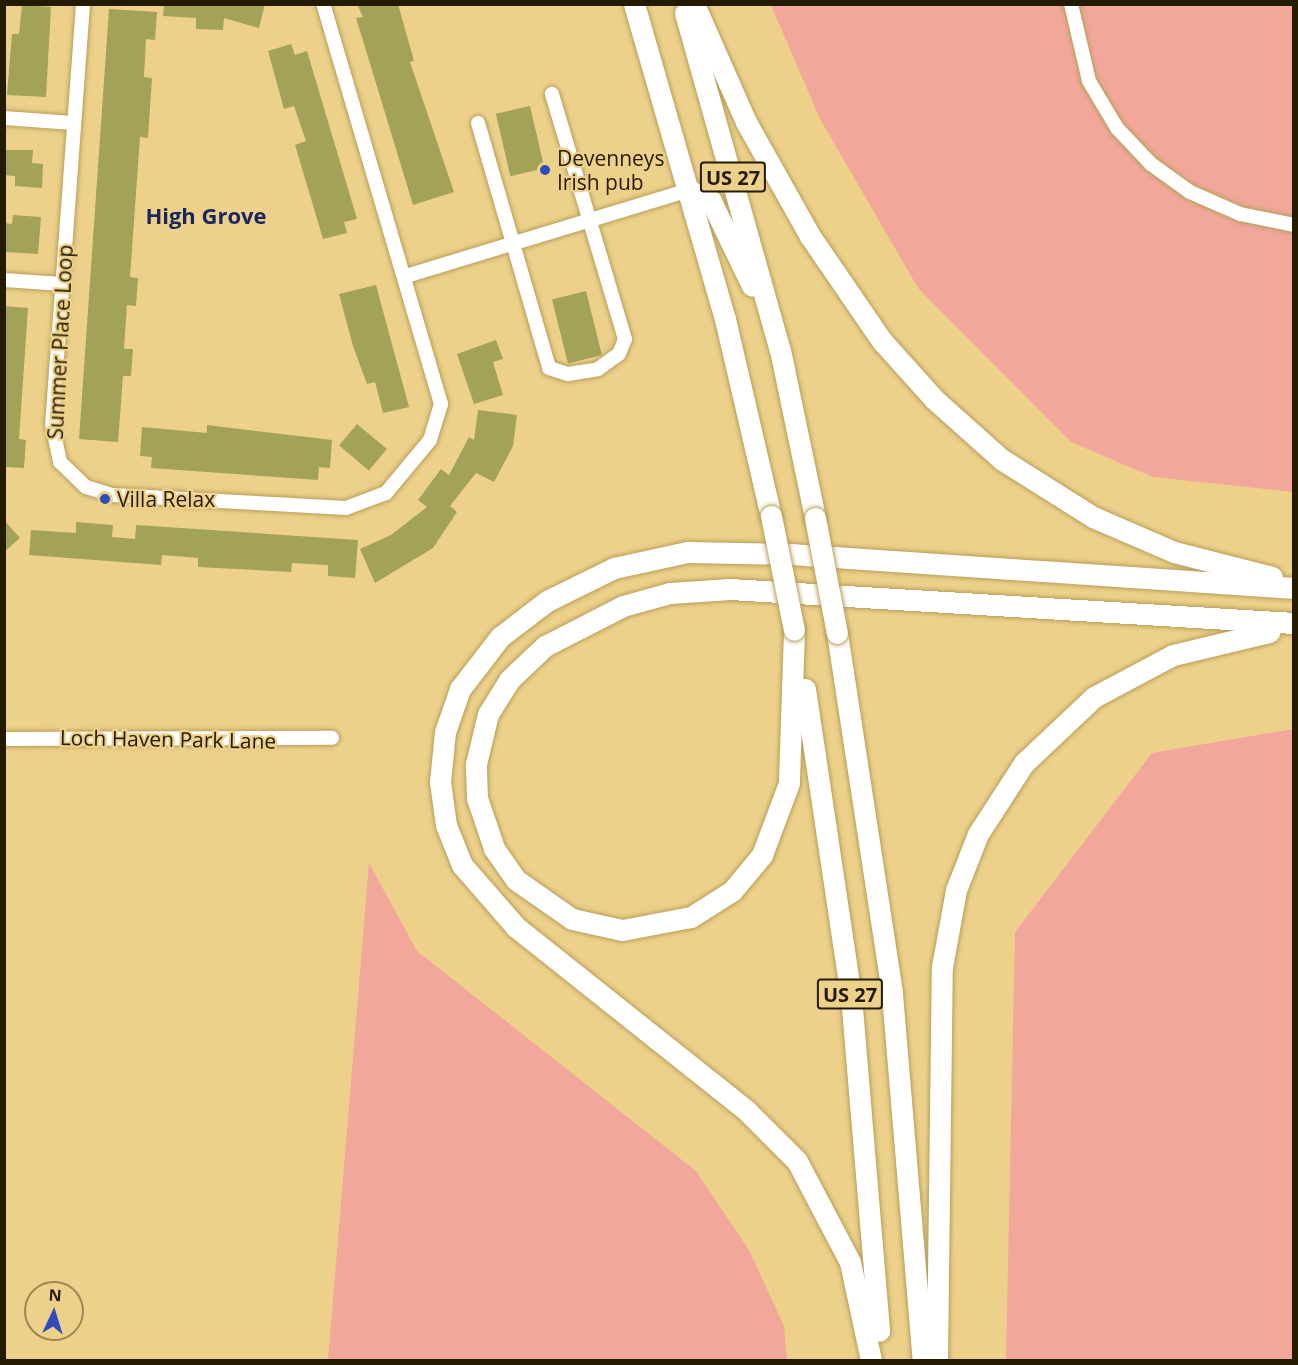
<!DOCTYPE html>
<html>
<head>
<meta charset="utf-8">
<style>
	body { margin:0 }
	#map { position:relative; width:1298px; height:1365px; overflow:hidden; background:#edd18b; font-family:"Open Sans",sans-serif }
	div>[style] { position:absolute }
	.green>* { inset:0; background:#f2a79b }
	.building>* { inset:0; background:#a2a259; transform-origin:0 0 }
	.roads { filter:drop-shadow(0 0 2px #b89e59) drop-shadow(0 0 2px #b89e59) }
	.minor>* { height:14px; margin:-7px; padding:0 7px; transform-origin:7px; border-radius:7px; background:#fff }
	.highway>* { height:21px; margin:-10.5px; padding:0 10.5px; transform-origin:10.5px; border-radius:10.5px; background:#fff }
	.bridges { filter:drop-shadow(0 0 2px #b89e59) drop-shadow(0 0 2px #b89e59) }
	.highway-bridge>* { height:21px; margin:-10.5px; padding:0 10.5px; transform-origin:10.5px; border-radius:10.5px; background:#fff }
	.dots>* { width:16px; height:16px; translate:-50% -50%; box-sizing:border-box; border:3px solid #edd18b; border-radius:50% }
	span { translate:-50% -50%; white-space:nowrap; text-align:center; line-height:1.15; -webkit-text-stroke:4.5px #edd18b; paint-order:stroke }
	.shield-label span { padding:2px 4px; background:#edd18b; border:2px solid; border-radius:4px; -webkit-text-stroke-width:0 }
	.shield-label { font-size:20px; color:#241a00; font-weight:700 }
	.poi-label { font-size:21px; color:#241a00 }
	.left { translate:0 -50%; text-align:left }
	.street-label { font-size:21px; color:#241a00 }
	.neighbourhood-label { font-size:22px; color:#19275e; font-weight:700 }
	.frame { position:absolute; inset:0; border:6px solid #241a00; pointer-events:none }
	.north { position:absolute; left:24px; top:1281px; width:60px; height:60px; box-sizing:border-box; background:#edd18b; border:2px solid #9d8853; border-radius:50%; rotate:4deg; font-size:16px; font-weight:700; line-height:24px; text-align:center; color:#241a00 }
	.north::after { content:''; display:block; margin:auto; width:21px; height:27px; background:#324bbc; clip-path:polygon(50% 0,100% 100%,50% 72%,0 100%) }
</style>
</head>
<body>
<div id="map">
	<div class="green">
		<i style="clip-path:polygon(771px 5px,1293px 5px,1293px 492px,1153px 477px,1071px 442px,918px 288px,820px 119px)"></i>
		<i style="clip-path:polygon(1293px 729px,1293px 1360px,1006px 1360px,1015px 932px,1152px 753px)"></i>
		<i style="clip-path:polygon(369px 863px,417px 951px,696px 1171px,749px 1250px,784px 1326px,787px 1360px,328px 1360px)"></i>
	</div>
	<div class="building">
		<i style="clip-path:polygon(164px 4px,265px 4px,259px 28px,224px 18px,223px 30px,196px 29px,196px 18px,163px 16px)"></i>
		<i style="clip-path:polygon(357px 4px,398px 4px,414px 61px,410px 62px,454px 192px,413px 205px,361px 34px,356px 18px,363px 17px)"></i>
		<i style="clip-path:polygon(22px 5px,51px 7px,46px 97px,7px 95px,12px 34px,19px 34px)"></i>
		<i style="clip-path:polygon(109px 9px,157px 12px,155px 40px,146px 39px,144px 77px,152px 78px,148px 138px,140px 137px,130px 277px,138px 278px,136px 306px,127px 305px,124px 349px,133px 349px,131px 376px,123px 376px,118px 442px,79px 439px)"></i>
		<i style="clip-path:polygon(291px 44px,295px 55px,307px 51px,357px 219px,344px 222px,347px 233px,323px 239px,295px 145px,306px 141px,294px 106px,284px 109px,268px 51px)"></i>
		<i style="left:530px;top:106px;width:64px;height:35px;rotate:77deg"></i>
		<i style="clip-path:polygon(4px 150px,33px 150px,32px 163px,43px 164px,42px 188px,15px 186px,15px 176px,4px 175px)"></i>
		<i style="clip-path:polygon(13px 215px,41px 217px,38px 254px,4px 252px,4px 223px,12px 224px)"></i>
		<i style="clip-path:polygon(376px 285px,409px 407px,383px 413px,375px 382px,367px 384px,353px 346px,339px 294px)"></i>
		<i style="left:586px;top:291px;width:66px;height:35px;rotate:76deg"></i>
		<i style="clip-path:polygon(4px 306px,28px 308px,19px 439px,26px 440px,24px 468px,4px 467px)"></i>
		<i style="clip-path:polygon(496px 340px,503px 359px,493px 362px,503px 395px,474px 404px,457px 354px)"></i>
		<i style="clip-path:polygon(478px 410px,517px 415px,513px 446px,494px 482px,476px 473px,450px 506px,457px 512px,433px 548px,375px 583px,360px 549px,391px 535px,427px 507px,418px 500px,441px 469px,449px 475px,469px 437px,474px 440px)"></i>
		<i style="left:357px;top:424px;width:39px;height:28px;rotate:40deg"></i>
		<i style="clip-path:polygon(207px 425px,332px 440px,330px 468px,319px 467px,318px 480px,151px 468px,152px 457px,140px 456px,142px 427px,207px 433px)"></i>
		<i style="clip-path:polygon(4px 520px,20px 538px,4px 552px)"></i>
		<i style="clip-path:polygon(76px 522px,113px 525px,112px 537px,135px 539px,136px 525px,358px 540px,355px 578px,328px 576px,328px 565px,292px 563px,291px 572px,198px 567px,198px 558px,162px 555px,161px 565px,29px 555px,31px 530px,76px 533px)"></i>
	</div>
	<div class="roads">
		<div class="minor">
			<i style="left:83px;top:4px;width:421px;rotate:94.2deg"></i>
			<i style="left:52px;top:424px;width:39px;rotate:78deg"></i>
			<i style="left:60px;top:462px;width:36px;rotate:44deg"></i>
			<i style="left:86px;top:487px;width:27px;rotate:17deg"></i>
			<i style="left:112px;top:495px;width:234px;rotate:3.2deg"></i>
			<i style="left:346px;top:508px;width:43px;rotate:-20.6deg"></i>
			<i style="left:386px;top:493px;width:69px;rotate:-50.3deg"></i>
			<i style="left:430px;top:440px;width:38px;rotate:-73deg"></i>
			<i style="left:441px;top:404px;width:417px;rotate:-106.4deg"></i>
			<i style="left:1071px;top:4px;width:79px;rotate:76.8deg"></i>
			<i style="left:1089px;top:81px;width:55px;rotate:59.2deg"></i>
			<i style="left:1117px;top:128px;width:50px;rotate:46.6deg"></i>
			<i style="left:1151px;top:164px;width:48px;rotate:35.7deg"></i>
			<i style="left:1190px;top:192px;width:55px;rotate:23.7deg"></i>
			<i style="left:1240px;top:214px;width:55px;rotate:11.5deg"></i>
			<i style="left:4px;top:118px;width:69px;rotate:4.1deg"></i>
			<i style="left:478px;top:123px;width:255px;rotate:73.8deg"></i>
			<i style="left:549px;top:368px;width:20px;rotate:18deg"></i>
			<i style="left:568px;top:374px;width:30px;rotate:-9deg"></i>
			<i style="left:598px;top:369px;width:26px;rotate:-36deg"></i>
			<i style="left:619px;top:354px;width:16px;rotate:-68deg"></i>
			<i style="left:625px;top:339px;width:256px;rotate:-106.6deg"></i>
			<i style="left:406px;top:276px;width:296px;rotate:-16.9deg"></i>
			<i style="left:4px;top:280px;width:58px;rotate:3.9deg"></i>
			<i style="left:4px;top:739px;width:328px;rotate:-0.2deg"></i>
		</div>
		<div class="highway">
			<i style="left:634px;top:4px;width:328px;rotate:73.9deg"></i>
			<i style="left:725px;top:319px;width:202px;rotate:76.9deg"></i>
			<i style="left:694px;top:4px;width:129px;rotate:66.2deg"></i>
			<i style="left:746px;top:122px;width:131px;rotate:60.7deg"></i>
			<i style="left:810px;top:236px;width:127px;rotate:55.6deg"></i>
			<i style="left:882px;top:341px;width:78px;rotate:48.1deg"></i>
			<i style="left:934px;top:399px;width:90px;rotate:41.8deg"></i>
			<i style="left:1001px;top:459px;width:109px;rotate:32.2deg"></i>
			<i style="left:1093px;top:517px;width:88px;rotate:23.4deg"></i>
			<i style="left:1174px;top:552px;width:101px;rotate:14.3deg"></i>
			<i style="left:685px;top:13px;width:350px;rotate:74.3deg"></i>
			<i style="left:780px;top:350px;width:172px;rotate:78.2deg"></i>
			<i style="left:689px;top:190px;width:25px;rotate:27deg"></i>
			<i style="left:711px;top:201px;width:94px;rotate:64.2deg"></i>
			<i style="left:794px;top:630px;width:153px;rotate:91.9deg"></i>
			<i style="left:789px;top:783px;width:77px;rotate:110.6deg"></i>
			<i style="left:762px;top:855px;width:47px;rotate:129.8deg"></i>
			<i style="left:732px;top:891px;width:49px;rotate:147.6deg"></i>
			<i style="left:691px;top:917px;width:70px;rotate:169.3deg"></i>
			<i style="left:622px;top:930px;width:51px;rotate:-167.6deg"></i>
			<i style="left:572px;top:919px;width:68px;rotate:-145.1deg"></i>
			<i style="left:516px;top:880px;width:39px;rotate:-125deg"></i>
			<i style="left:494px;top:848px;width:53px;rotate:-108.8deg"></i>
			<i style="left:477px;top:798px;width:34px;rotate:-92deg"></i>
			<i style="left:476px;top:764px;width:51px;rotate:-76.5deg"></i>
			<i style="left:488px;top:714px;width:40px;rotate:-58deg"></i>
			<i style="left:509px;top:680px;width:50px;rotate:-43.4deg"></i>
			<i style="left:545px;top:646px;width:88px;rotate:-27.1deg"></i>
			<i style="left:623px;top:606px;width:49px;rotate:-15.5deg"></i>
			<i style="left:670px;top:593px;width:60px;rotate:-3.8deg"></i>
			<i style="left:730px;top:589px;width:565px;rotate:3.45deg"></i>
			<i style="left:837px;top:633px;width:365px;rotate:81.3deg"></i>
			<i style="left:892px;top:994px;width:367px;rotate:85.2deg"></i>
			<i style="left:805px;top:689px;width:310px;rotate:81.5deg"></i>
			<i style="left:851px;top:996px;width:336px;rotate:85.2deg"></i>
			<i style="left:871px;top:1360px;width:100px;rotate:-102.1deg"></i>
			<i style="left:850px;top:1262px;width:114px;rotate:-117.7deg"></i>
			<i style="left:797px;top:1161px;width:72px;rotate:-135deg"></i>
			<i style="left:746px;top:1110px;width:294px;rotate:-141.5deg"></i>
			<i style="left:516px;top:927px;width:82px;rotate:-131.1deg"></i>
			<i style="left:462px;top:865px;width:43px;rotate:-111.8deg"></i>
			<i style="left:446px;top:825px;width:43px;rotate:-97.9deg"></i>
			<i style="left:440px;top:782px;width:50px;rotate:-84.3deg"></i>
			<i style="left:445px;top:732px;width:46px;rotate:-70.8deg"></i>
			<i style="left:460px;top:689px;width:66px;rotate:-52.4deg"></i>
			<i style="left:500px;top:637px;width:59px;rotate:-37.5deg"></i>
			<i style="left:547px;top:601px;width:75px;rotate:-26.2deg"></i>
			<i style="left:614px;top:568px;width:75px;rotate:-12.4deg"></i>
			<i style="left:687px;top:552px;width:103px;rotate:1.1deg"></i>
			<i style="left:790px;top:554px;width:505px;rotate:3.86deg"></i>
			<i style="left:937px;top:1360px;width:393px;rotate:-89.3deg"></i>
			<i style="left:942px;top:967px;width:78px;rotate:-79.7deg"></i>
			<i style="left:956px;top:890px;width:60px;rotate:-68.6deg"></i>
			<i style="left:978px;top:834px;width:85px;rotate:-57.1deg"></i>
			<i style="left:1024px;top:763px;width:96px;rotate:-43.3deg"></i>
			<i style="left:1094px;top:697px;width:89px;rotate:-28deg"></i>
			<i style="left:1173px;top:655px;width:99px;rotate:-13.5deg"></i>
		</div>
	</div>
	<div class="bridges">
		<div class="highway-bridge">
			<i style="left:771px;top:516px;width:116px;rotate:78.6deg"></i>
			<i style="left:815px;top:518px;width:117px;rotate:79.2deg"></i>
		</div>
	</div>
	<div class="dots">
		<i style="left:545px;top:170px;background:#324bbc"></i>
		<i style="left:105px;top:499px;background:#324bbc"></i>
	</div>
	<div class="shield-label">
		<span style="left:733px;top:177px">US 27</span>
		<span style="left:850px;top:994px">US 27</span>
	</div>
	<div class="poi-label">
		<span class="left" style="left:557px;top:170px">Devenneys<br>Irish pub</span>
		<span class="left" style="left:117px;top:499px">Villa Relax</span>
	</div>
	<div class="street-label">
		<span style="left:60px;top:342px;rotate:-87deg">Summer Place Loop</span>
		<span style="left:168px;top:739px;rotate:1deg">Loch Haven Park Lane</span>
	</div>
	<div class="neighbourhood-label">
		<span style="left:206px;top:216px">High Grove</span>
	</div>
	<div class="frame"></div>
	<div class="north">N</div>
</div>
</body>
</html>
